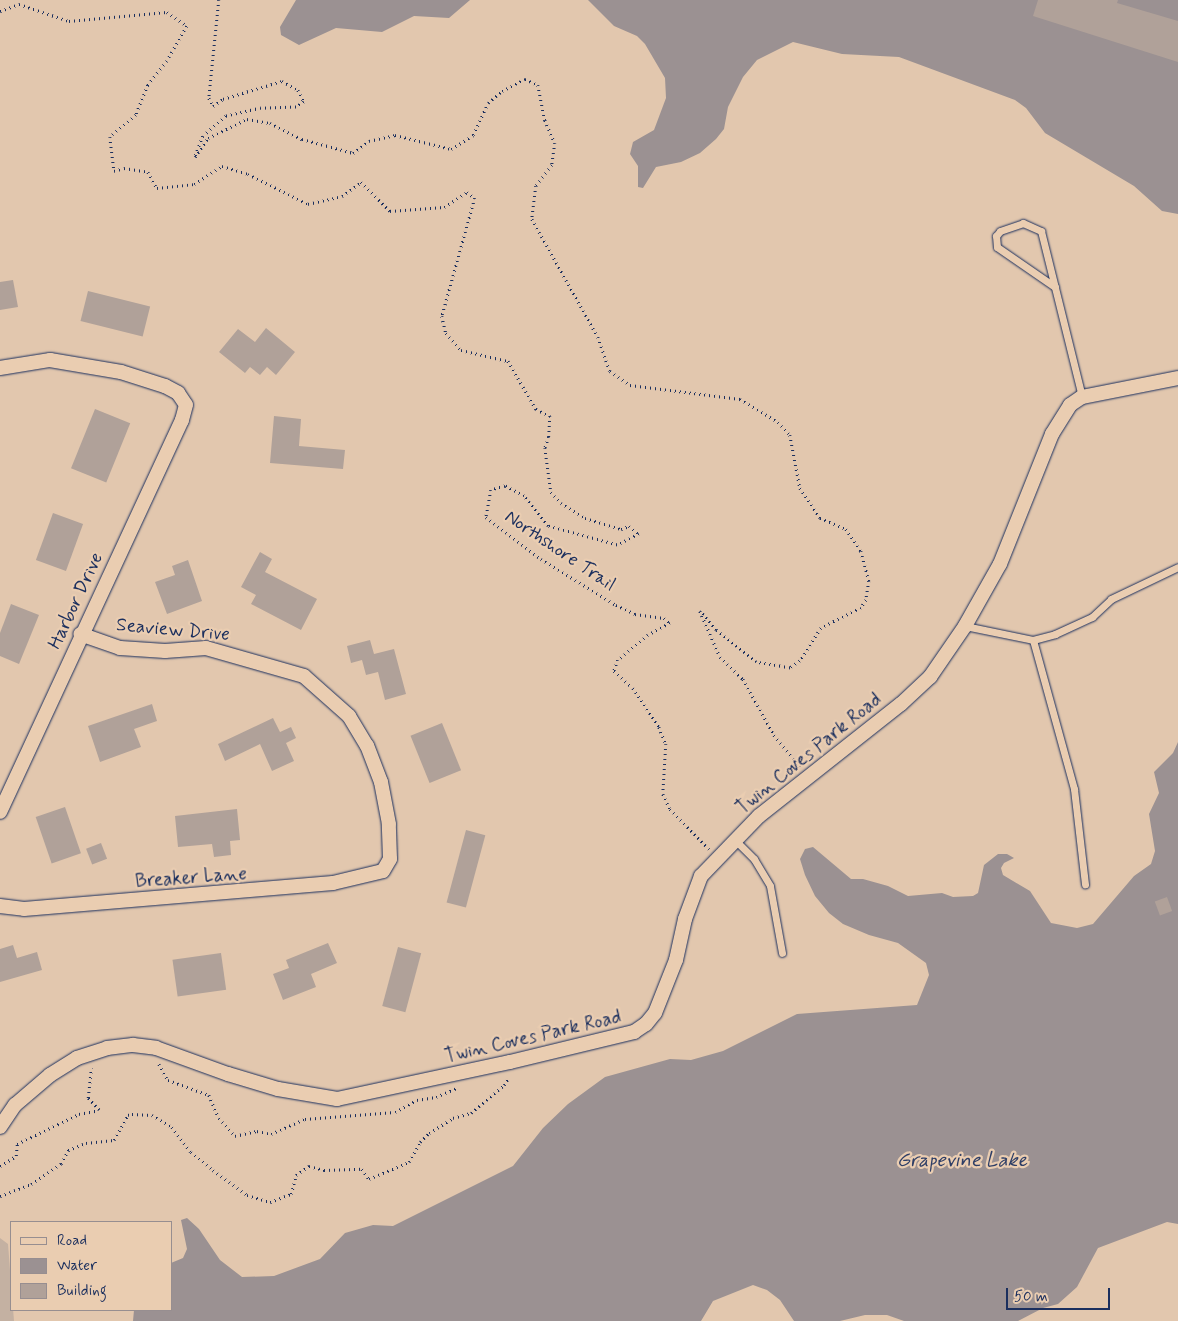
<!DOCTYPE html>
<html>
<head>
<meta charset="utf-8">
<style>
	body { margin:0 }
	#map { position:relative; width:1178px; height:1321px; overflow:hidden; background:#e2c7ae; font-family:Mynerve,sans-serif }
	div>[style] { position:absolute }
	.green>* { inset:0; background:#c4b1a2 }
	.water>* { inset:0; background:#9b9192 }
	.building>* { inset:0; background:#b0a199; transform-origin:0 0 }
	.path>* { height:2.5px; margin-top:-1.25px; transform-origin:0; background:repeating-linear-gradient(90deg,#1b2f5e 0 1px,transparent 0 5px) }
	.roads { filter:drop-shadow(0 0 1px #1b2f5e) drop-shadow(0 0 1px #1b2f5e) }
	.lane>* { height:7px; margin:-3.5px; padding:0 3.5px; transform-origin:3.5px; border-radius:3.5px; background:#eacdb1 }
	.street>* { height:14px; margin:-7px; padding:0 7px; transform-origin:7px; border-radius:7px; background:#eacdb1 }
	span { translate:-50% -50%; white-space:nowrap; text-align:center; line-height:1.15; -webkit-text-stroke:4.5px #eacdb1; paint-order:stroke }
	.street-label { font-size:19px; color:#1b2f5e }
	.water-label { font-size:20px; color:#2e3e66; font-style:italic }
	.legend { position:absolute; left:10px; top:1221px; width:162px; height:90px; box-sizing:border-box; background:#eacdb1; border:1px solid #978e90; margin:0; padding:6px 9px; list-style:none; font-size:15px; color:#1b2f5e }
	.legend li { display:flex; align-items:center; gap:10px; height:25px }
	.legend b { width:25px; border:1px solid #978e90 }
	.scale { position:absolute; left:1006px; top:1288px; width:104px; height:22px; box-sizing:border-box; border:2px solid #1b2f5e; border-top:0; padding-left:6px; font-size:15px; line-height:18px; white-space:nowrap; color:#1b2f5e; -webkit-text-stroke:4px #eacdb1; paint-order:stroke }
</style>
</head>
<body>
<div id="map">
	<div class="green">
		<i style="clip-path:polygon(0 1238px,8px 1244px,14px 1321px,0 1321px)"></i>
	</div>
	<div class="water">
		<i style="clip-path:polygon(296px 0,470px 0,449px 18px,414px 16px,382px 32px,336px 28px,299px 45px,281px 35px,280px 27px)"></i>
		<i style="clip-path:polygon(588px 0,1178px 0,1178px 214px,1162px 211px,1134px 186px,1045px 133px,1026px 108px,1015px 100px,899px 57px,842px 54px,793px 42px,757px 60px,743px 77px,728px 107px,724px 129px,716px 139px,700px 153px,681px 162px,656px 167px,643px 188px,638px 187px,638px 166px,630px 154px,633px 142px,654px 130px,666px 98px,665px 78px,645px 44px,637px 36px,614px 26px)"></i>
		<i style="clip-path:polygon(1178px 742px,1178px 1224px,1167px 1222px,1098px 1248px,1077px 1287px,1058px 1304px,1043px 1308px,1018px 1321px,904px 1321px,887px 1315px,865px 1315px,840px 1321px,794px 1321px,780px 1300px,767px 1290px,753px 1285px,713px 1301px,701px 1321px,133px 1321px,134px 1310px,171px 1310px,171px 1263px,183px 1258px,187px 1249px,181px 1220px,187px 1218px,199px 1229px,220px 1260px,242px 1277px,274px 1276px,320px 1259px,345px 1233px,373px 1225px,393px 1226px,513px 1166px,543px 1128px,568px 1104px,605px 1077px,670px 1059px,691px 1060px,723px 1051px,797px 1014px,917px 1005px,929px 975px,926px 963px,898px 943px,869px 935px,843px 924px,829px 913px,815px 896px,805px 875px,800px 859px,805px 849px,813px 847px,851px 879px,863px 879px,888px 886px,908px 896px,942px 893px,953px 897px,973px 896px,978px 893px,984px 865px,998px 854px,1007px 854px,1014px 858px,1004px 863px,1001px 868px,1003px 875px,1030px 891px,1051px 923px,1077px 928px,1093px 924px,1134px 876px,1151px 864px,1155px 851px,1149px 814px,1159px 793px,1154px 772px,1173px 753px)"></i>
	</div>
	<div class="building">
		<i style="clip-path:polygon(1038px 0,1118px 0,1117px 3px,1178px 21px,1178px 62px,1033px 16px)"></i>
		<i style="clip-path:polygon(13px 280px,18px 307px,0 310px,0 282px)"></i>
		<i style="left:88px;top:291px;width:64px;height:31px;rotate:14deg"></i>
		<i style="clip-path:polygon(266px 328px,295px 352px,276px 375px,267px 367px,260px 375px,250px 367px,245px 373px,219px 352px,238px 329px,255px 342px)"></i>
		<i style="left:95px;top:409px;width:38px;height:64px;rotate:22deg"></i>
		<i style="clip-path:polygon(274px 416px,301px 419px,299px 446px,345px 450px,343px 469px,270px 463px)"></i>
		<i style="left:53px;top:513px;width:32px;height:50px;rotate:20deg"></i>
		<i style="clip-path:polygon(260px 552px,272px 559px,265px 572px,317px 599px,301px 630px,251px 604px,256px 595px,241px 587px)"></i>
		<i style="clip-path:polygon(188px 560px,202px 601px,167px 614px,155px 582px,175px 575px,172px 566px)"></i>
		<i style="clip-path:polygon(11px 604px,39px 615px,19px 664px,0 656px,0 633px)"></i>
		<i style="clip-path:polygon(370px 640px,374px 654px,394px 649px,406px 694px,385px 700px,378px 672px,366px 675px,362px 660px,351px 663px,347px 646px)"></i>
		<i style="clip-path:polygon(152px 704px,157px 721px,134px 729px,141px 747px,100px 762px,88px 726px)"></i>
		<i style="clip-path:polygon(273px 718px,280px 732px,291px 727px,296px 738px,286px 743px,294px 761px,272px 771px,260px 744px,225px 761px,218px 744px)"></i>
		<i style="left:442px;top:723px;width:51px;height:34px;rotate:68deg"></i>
		<i style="left:65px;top:807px;width:49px;height:31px;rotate:71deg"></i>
		<i style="clip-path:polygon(237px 809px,240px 840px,230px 841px,231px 855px,214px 857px,212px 844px,178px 847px,175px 816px)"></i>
		<i style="left:466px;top:830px;width:20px;height:75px;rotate:15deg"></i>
		<i style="left:101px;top:843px;width:17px;height:16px;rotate:69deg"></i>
		<i style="left:1167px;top:897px;width:15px;height:13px;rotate:70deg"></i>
		<i style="clip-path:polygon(328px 943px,337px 963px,311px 974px,316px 987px,283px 1000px,273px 974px,289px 968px,286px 960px)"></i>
		<i style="clip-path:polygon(13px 945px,17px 958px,37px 952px,42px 970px,0 982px,0 949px)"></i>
		<i style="left:398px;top:947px;width:24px;height:61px;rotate:15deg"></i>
		<i style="left:221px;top:953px;width:37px;height:49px;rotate:82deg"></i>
	</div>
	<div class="path">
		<i style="left:219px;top:0;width:99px;rotate:95.8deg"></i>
		<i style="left:209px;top:98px;width:9px;rotate:63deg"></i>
		<i style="left:213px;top:106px;width:12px;rotate:-35deg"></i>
		<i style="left:223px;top:99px;width:62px;rotate:-17deg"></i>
		<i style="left:282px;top:81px;width:18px;rotate:29deg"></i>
		<i style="left:298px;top:90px;width:13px;rotate:63deg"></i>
		<i style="left:304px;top:102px;width:9px;rotate:148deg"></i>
		<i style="left:296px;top:107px;width:35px;rotate:178deg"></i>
		<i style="left:261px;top:108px;width:36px;rotate:167deg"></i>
		<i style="left:226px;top:116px;width:30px;rotate:139deg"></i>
		<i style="left:203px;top:136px;width:22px;rotate:111deg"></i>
		<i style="left:195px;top:157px;width:23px;rotate:-56deg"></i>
		<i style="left:208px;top:138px;width:43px;rotate:-26deg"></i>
		<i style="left:247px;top:119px;width:23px;rotate:10deg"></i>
		<i style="left:270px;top:123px;width:36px;rotate:27deg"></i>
		<i style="left:302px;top:139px;width:53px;rotate:15.4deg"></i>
		<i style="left:353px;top:153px;width:20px;rotate:-37deg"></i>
		<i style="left:369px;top:141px;width:27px;rotate:-13deg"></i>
		<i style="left:395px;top:135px;width:58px;rotate:14deg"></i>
		<i style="left:451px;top:149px;width:26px;rotate:-32deg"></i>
		<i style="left:473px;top:135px;width:35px;rotate:-65deg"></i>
		<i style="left:488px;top:103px;width:18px;rotate:-41deg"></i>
		<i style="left:502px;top:91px;width:26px;rotate:-28deg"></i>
		<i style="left:525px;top:79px;width:14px;rotate:25deg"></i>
		<i style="left:538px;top:85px;width:36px;rotate:79deg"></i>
		<i style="left:545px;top:120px;width:25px;rotate:67deg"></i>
		<i style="left:555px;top:143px;width:22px;rotate:98deg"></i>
		<i style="left:552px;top:165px;width:26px;rotate:127deg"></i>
		<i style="left:536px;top:186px;width:33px;rotate:97deg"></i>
		<i style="left:532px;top:219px;width:135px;rotate:60.8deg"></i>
		<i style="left:598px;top:337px;width:36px;rotate:71deg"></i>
		<i style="left:610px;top:371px;width:24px;rotate:35deg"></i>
		<i style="left:630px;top:385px;width:111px;rotate:7.3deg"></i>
		<i style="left:740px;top:399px;width:44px;rotate:31.2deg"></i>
		<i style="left:778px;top:422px;width:18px;rotate:47deg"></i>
		<i style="left:790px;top:435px;width:54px;rotate:79.3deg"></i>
		<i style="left:800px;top:488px;width:36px;rotate:56deg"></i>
		<i style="left:820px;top:518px;width:28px;rotate:23deg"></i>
		<i style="left:846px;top:529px;width:27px;rotate:56deg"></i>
		<i style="left:861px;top:551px;width:31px;rotate:75deg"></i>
		<i style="left:869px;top:581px;width:19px;rotate:99deg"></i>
		<i style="left:866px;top:600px;width:9px;rotate:122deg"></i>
		<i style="left:861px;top:608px;width:45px;rotate:153.4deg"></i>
		<i style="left:821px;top:628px;width:39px;rotate:122deg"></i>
		<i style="left:800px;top:661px;width:12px;rotate:145deg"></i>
		<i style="left:790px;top:668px;width:35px;rotate:-170deg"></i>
		<i style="left:756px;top:662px;width:51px;rotate:-141.3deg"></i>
		<i style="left:716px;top:630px;width:25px;rotate:-130deg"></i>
		<i style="left:700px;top:611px;width:50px;rotate:66.5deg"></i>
		<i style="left:720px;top:657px;width:32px;rotate:44deg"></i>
		<i style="left:743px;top:679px;width:64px;rotate:61deg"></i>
		<i style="left:774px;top:735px;width:41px;rotate:50.9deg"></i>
		<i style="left:0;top:11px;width:20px;rotate:-20deg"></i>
		<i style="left:19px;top:4px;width:53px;rotate:18.8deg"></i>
		<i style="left:69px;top:21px;width:98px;rotate:-5.2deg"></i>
		<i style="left:167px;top:12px;width:24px;rotate:35deg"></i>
		<i style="left:187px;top:26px;width:40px;rotate:119.7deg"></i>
		<i style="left:167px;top:61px;width:31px;rotate:128deg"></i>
		<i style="left:148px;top:85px;width:32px;rotate:112deg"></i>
		<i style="left:136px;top:115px;width:34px;rotate:140deg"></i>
		<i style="left:110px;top:137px;width:34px;rotate:83deg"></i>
		<i style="left:114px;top:171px;width:10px;rotate:-17deg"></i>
		<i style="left:124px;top:168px;width:24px;rotate:9deg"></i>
		<i style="left:148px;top:172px;width:18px;rotate:61deg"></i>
		<i style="left:157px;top:188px;width:37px;rotate:-6deg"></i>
		<i style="left:194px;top:184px;width:33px;rotate:-33deg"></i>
		<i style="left:222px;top:166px;width:27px;rotate:17deg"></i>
		<i style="left:248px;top:174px;width:67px;rotate:26.6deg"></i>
		<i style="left:308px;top:204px;width:35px;rotate:-13deg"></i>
		<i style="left:342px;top:196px;width:24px;rotate:-36deg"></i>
		<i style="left:361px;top:182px;width:41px;rotate:45deg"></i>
		<i style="left:390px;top:211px;width:54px;rotate:-4.2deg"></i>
		<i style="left:444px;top:207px;width:27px;rotate:-33deg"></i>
		<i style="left:467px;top:192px;width:10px;rotate:37deg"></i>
		<i style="left:475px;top:198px;width:123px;rotate:105.6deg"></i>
		<i style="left:442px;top:316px;width:17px;rotate:77deg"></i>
		<i style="left:446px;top:333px;width:23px;rotate:49deg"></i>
		<i style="left:461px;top:350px;width:48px;rotate:13.2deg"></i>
		<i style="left:508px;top:361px;width:56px;rotate:59.7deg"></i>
		<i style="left:536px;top:409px;width:16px;rotate:27deg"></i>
		<i style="left:550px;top:416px;width:21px;rotate:93deg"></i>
		<i style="left:549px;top:437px;width:12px;rotate:110deg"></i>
		<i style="left:545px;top:448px;width:44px;rotate:82.2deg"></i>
		<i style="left:551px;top:492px;width:15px;rotate:48deg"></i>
		<i style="left:561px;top:503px;width:28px;rotate:32deg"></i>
		<i style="left:585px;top:518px;width:38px;rotate:17deg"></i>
		<i style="left:621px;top:529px;width:9px;rotate:-21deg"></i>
		<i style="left:629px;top:526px;width:13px;rotate:39deg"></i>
		<i style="left:639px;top:534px;width:25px;rotate:153deg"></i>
		<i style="left:617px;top:545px;width:72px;rotate:-164.6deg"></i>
		<i style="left:548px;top:526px;width:38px;rotate:-129deg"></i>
		<i style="left:524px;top:496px;width:21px;rotate:-152deg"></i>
		<i style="left:505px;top:486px;width:15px;rotate:164deg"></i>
		<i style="left:491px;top:490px;width:27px;rotate:100deg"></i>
		<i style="left:486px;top:517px;width:69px;rotate:37.4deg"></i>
		<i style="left:541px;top:559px;width:88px;rotate:31.5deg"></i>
		<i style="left:616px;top:605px;width:21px;rotate:25deg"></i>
		<i style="left:635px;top:614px;width:29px;rotate:8deg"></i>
		<i style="left:664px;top:618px;width:8px;rotate:40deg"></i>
		<i style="left:670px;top:623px;width:25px;rotate:151deg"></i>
		<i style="left:648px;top:635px;width:39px;rotate:140deg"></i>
		<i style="left:618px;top:660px;width:12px;rotate:110deg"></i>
		<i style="left:614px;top:671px;width:25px;rotate:42deg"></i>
		<i style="left:633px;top:688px;width:47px;rotate:56.3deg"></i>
		<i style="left:659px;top:727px;width:18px;rotate:68deg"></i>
		<i style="left:666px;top:744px;width:50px;rotate:93.4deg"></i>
		<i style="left:663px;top:794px;width:17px;rotate:65deg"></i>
		<i style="left:670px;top:809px;width:56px;rotate:45.7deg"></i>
		<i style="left:159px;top:1064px;width:18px;rotate:61deg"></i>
		<i style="left:168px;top:1080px;width:44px;rotate:20.1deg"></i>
		<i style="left:209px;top:1095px;width:25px;rotate:67deg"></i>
		<i style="left:219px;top:1118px;width:24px;rotate:48deg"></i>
		<i style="left:235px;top:1136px;width:23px;rotate:-13deg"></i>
		<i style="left:257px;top:1131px;width:14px;rotate:12deg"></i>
		<i style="left:271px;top:1134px;width:37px;rotate:-24deg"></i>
		<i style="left:305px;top:1119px;width:90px;rotate:-4.4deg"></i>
		<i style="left:395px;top:1112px;width:25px;rotate:-29deg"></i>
		<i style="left:417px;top:1100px;width:19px;rotate:-9deg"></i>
		<i style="left:436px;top:1097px;width:23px;rotate:-23deg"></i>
		<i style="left:0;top:1166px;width:19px;rotate:-32deg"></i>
		<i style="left:16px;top:1156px;width:12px;rotate:-85deg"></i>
		<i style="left:17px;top:1144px;width:69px;rotate:-25.8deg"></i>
		<i style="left:79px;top:1114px;width:20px;rotate:-11deg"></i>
		<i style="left:99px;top:1110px;width:16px;rotate:-133deg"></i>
		<i style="left:88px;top:1098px;width:30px;rotate:-84deg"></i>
		<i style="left:0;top:1196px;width:33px;rotate:-21deg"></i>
		<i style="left:31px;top:1184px;width:36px;rotate:-34deg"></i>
		<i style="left:61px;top:1164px;width:16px;rotate:-63deg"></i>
		<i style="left:68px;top:1150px;width:19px;rotate:-21deg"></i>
		<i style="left:86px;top:1143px;width:28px;rotate:-6deg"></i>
		<i style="left:114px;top:1140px;width:29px;rotate:-61deg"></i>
		<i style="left:128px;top:1115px;width:4px;rotate:-14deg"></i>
		<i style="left:132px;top:1114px;width:20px;rotate:3deg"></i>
		<i style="left:152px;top:1115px;width:23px;rotate:31deg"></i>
		<i style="left:172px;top:1127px;width:31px;rotate:53deg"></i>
		<i style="left:191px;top:1152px;width:28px;rotate:39deg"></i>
		<i style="left:213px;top:1170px;width:42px;rotate:36.3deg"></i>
		<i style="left:247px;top:1195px;width:24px;rotate:17deg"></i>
		<i style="left:270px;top:1202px;width:22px;rotate:-21deg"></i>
		<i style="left:291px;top:1194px;width:20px;rotate:-75deg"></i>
		<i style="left:296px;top:1175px;width:16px;rotate:-35deg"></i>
		<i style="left:309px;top:1166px;width:16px;rotate:15deg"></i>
		<i style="left:324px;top:1170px;width:38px;rotate:-2deg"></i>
		<i style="left:362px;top:1169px;width:12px;rotate:55deg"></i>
		<i style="left:369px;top:1179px;width:43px;rotate:-23deg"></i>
		<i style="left:409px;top:1162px;width:23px;rotate:-61deg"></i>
		<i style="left:420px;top:1142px;width:13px;rotate:-45deg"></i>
		<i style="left:429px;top:1133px;width:28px;rotate:-32deg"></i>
		<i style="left:453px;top:1118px;width:19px;rotate:-16deg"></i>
		<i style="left:471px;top:1113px;width:43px;rotate:-40.3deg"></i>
		<i style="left:504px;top:1085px;width:9px;rotate:-58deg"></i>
	</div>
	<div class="roads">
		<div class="lane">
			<i style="left:1055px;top:287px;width:70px;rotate:-145.4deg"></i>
			<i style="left:997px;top:247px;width:11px;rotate:-95deg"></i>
			<i style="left:996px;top:236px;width:6px;rotate:-51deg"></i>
			<i style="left:1000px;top:231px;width:24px;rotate:-19deg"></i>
			<i style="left:1023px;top:223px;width:20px;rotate:24deg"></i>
			<i style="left:1041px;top:231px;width:171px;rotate:76.1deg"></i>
			<i style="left:965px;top:626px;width:69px;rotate:11.6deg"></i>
			<i style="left:1033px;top:640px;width:23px;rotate:-15deg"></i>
			<i style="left:1055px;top:634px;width:41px;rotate:-24.7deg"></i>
			<i style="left:1092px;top:617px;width:26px;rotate:-43deg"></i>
			<i style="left:1111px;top:599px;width:74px;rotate:-25.5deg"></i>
			<i style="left:1033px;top:640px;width:155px;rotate:74.6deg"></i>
			<i style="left:1074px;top:789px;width:96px;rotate:83.4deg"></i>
			<i style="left:735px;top:840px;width:27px;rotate:45deg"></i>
			<i style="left:754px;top:859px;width:31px;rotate:59deg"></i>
			<i style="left:770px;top:886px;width:68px;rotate:79.8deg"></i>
		</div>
		<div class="street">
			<i style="left:0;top:368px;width:51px;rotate:-9.1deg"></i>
			<i style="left:50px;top:360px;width:72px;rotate:9.6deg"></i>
			<i style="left:121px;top:372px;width:46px;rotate:17.7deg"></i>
			<i style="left:165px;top:386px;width:15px;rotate:28deg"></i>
			<i style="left:178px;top:393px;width:14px;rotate:56deg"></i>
			<i style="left:186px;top:405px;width:16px;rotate:105deg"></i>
			<i style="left:182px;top:420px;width:432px;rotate:114.9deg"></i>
			<i style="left:0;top:906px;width:24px;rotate:7deg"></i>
			<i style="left:24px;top:909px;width:310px;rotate:-4.8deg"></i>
			<i style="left:333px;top:883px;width:51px;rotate:-13.5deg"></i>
			<i style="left:383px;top:871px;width:14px;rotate:-60deg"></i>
			<i style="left:390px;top:859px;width:35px;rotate:-92deg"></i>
			<i style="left:389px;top:824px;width:43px;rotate:-100.8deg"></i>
			<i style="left:381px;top:782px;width:39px;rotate:-111deg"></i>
			<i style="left:367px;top:746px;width:35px;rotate:-121deg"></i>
			<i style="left:349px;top:716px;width:60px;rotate:-138.4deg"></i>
			<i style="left:304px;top:676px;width:102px;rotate:-164.1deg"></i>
			<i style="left:206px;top:648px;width:41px;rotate:175.8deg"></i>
			<i style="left:165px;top:651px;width:45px;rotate:-176.2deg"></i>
			<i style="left:120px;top:648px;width:42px;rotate:-160.7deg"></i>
			<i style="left:0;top:1127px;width:27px;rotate:-56deg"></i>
			<i style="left:15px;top:1105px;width:46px;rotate:-40.6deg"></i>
			<i style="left:50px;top:1075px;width:32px;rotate:-32deg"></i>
			<i style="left:77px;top:1058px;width:32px;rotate:-18deg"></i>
			<i style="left:107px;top:1048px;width:26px;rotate:-7deg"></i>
			<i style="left:133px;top:1045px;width:23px;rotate:7deg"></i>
			<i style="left:156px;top:1048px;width:77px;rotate:19.9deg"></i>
			<i style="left:228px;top:1074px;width:52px;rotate:16.7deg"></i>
			<i style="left:278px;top:1089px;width:60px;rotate:9.6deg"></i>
			<i style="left:337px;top:1099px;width:177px;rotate:-12.1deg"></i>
			<i style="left:510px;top:1062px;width:128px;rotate:-13.6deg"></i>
			<i style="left:634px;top:1032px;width:14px;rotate:-34deg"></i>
			<i style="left:646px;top:1024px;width:14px;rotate:-51deg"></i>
			<i style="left:655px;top:1013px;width:57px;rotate:-68.4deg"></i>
			<i style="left:676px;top:960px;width:42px;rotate:-77.6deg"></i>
			<i style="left:685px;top:919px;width:46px;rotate:-69.6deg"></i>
			<i style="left:701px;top:876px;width:83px;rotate:-46deg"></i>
			<i style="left:759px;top:816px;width:181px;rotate:-38.3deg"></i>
			<i style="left:901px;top:704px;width:40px;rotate:-43deg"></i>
			<i style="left:930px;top:677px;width:62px;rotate:-55.5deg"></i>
			<i style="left:965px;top:626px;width:71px;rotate:-60.6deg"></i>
			<i style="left:1000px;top:564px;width:140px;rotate:-68.2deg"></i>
			<i style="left:1052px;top:434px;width:34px;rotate:-58deg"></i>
			<i style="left:1070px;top:405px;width:14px;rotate:-34deg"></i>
			<i style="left:1082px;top:397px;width:98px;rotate:-11.2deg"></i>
		</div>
	</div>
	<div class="street-label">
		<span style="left:560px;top:551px;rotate:34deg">Northshore Trail</span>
		<span style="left:76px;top:601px;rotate:-65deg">Harbor Drive</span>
		<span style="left:173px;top:630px;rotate:5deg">Seaview Drive</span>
		<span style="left:809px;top:754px;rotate:-39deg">Twin Coves Park Road</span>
		<span style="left:191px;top:878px;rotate:-4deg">Breaker Lane</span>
		<span style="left:533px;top:1037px;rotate:-13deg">Twin Coves Park Road</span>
	</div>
	<div class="water-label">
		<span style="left:962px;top:1160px">Grapevine Lake</span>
	</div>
	<ul class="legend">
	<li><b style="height:6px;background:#eacdb1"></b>Road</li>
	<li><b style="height:14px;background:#9b9192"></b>Water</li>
	<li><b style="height:14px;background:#b0a199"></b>Building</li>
	</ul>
	<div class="scale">50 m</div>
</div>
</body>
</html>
